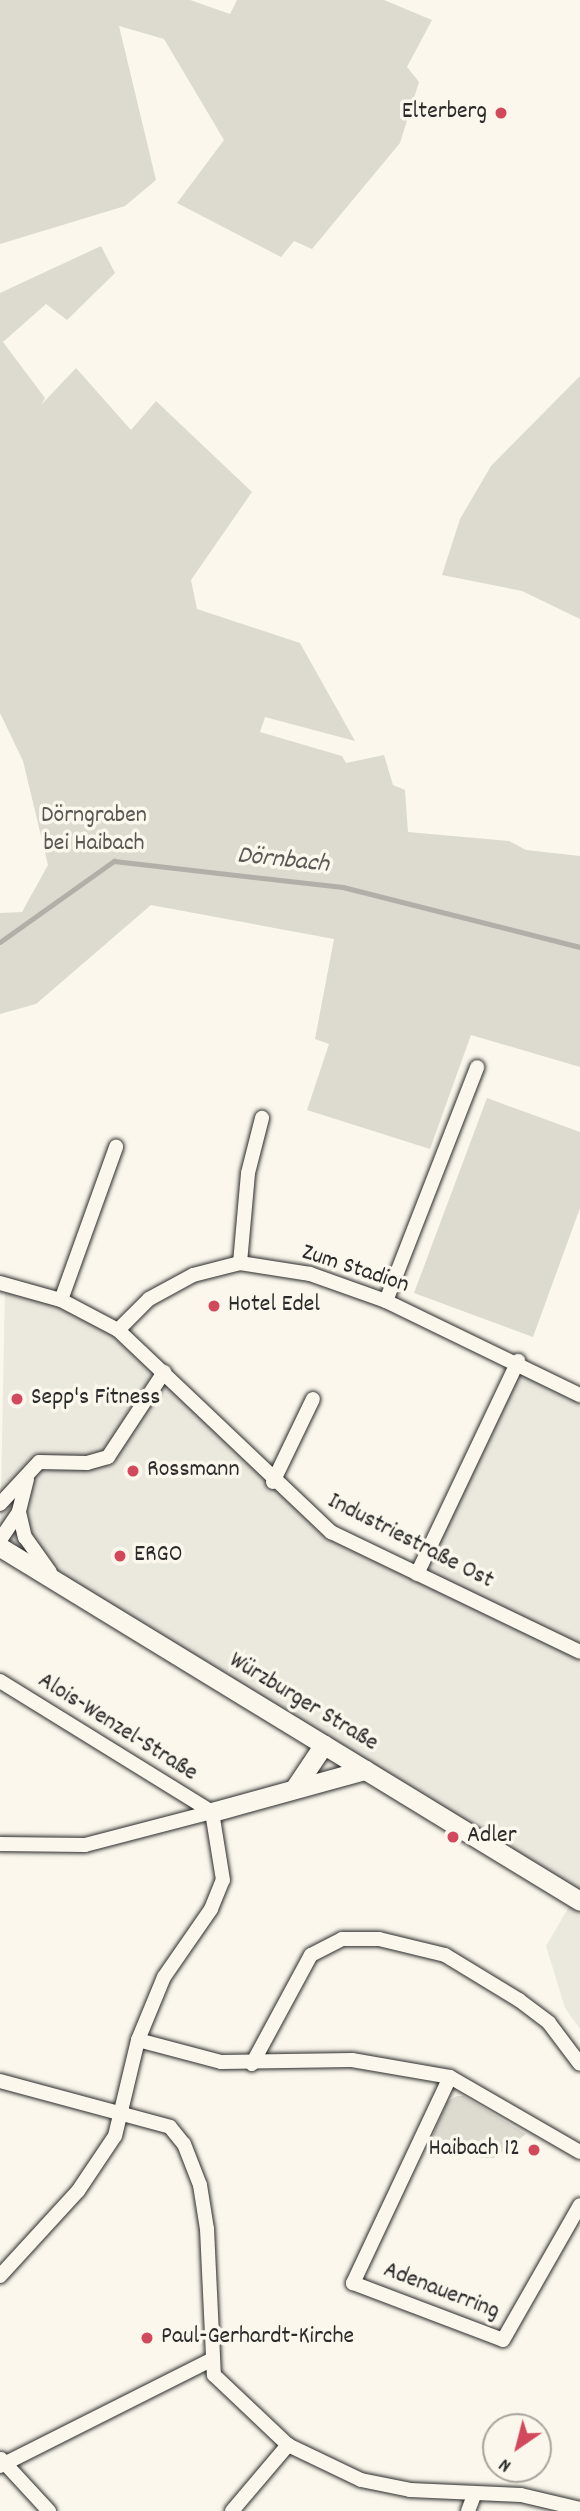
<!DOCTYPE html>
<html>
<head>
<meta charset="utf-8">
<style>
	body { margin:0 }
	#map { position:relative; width:580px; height:2511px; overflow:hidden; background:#fbf7ec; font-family:Dekko,sans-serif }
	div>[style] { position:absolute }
	.built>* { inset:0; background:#ebe8de }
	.green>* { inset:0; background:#dddad0 }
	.stream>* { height:4.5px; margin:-2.25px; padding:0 2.25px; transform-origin:2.25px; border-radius:2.25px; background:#b1afa7 }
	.roads { filter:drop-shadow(0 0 2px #2b2b2b) drop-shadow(0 0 2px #2b2b2b) }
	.street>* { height:14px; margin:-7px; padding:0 7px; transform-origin:7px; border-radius:7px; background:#fbf7ec }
	.secondary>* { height:19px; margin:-9.5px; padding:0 9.5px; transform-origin:9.5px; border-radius:9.5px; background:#fbf7ec }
	.dots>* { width:19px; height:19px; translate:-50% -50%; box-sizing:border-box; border:4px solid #fbf7ec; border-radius:50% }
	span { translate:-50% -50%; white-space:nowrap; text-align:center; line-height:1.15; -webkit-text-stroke:7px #fbf7ec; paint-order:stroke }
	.poi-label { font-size:24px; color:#2b2b2b }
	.right { translate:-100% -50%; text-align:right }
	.left { translate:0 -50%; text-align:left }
	.park-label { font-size:24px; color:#585754 }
	.street-label { font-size:24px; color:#2b2b2b }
	.water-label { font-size:26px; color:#5a5956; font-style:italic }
	.north { position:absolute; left:482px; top:2413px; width:70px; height:70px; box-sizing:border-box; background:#fbf7ec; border:2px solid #a8a59f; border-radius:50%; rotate:215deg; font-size:19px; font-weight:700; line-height:28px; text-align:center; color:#2b2b2b }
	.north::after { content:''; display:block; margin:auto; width:24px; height:32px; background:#d1495b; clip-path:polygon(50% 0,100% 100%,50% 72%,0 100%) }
</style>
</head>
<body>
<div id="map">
	<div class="built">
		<i style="clip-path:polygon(5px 1288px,60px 1301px,117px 1330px,301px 1510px,416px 1574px,518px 1361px,580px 1398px,580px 2029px,565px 2008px,546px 1946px,574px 1898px,0 1547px)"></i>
	</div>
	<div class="green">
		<i style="clip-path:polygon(0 0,190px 0,230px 14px,237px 0,384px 0,432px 20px,407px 67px,419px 82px,400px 143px,312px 249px,294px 241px,281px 257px,177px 203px,224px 140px,164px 39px,119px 26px,156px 180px,125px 206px,0 244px)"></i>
		<i style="clip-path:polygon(101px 246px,115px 273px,67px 320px,46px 304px,3px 342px,45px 398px,41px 405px,76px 368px,131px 430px,156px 401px,252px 492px,191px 580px,197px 609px,300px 643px,355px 741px,265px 717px,260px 732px,342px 756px,346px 763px,384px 755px,393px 785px,405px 790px,408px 832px,509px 841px,526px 850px,580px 856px,580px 1067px,471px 1035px,430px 1149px,307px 1110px,329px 1044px,315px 1039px,334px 939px,151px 905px,36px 1004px,0 1014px,0 913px,22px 912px,48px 865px,23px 761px,0 713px,0 293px)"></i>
		<i style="clip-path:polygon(580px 376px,580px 619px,522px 591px,442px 575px,460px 519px,491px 466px)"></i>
		<i style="clip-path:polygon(487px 1098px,580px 1132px,580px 1208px,533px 1337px,414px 1293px)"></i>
		<i style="clip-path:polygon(457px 2096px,463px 2096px,526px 2134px,494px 2158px,481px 2158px,433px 2135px,447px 2102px)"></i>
	</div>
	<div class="stream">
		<i style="left:0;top:942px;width:140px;rotate:-35.4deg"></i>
		<i style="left:114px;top:861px;width:230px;rotate:6.5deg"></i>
		<i style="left:343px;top:887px;width:244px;rotate:14.2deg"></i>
	</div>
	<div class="roads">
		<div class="street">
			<i style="left:240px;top:1263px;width:90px;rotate:-84.9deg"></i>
			<i style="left:248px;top:1173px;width:57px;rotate:-75.7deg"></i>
			<i style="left:0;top:1283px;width:63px;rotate:15.6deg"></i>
			<i style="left:61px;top:1300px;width:64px;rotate:27.8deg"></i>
			<i style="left:118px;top:1330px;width:294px;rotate:43.5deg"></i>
			<i style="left:331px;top:1532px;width:276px;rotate:25.7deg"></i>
			<i style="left:61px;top:1300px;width:163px;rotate:-70.2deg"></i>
			<i style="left:386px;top:1301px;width:251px;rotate:-68.7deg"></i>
			<i style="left:118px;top:1330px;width:44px;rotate:-45deg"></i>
			<i style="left:149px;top:1299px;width:50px;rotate:-28.6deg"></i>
			<i style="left:193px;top:1275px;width:49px;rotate:-14.3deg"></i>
			<i style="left:240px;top:1263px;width:71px;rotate:8.9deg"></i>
			<i style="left:310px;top:1274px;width:81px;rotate:19.6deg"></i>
			<i style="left:386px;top:1301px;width:216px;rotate:25.9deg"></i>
			<i style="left:27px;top:1479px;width:34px;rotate:104deg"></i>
			<i style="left:19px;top:1512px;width:26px;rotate:77deg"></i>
			<i style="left:25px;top:1537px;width:43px;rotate:54.5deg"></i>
			<i style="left:273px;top:1482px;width:92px;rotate:-64.3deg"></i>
			<i style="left:0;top:1504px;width:57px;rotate:-47.1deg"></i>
			<i style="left:39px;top:1462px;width:48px;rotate:1.2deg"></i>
			<i style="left:87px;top:1463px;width:22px;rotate:-16deg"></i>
			<i style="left:108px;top:1457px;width:102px;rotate:-56.6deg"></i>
			<i style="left:0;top:1540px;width:34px;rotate:-56deg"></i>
			<i style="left:417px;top:1574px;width:236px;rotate:-64.6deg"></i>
			<i style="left:0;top:1681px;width:249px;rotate:31.7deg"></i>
			<i style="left:0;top:1844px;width:85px;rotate:0.7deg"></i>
			<i style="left:85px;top:1845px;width:131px;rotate:-14.6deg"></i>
			<i style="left:138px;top:2040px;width:86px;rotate:14.8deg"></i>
			<i style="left:221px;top:2062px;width:131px;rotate:-0.9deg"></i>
			<i style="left:352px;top:2060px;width:99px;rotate:9.8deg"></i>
			<i style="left:450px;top:2077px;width:150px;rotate:30deg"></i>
			<i style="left:252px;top:2064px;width:124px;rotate:-61.6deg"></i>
			<i style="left:311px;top:1955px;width:35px;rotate:-27deg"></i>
			<i style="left:342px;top:1939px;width:37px"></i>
			<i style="left:379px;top:1939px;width:68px;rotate:13.6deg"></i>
			<i style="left:445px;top:1955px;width:87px;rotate:31.3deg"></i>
			<i style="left:519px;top:2000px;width:38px;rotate:37deg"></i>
			<i style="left:549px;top:2023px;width:51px;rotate:52.9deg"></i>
			<i style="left:450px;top:2077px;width:228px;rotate:115.2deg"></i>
			<i style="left:353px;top:2283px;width:160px;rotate:20.8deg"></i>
			<i style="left:503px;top:2340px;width:155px;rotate:-60.3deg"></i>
			<i style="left:0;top:2081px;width:176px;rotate:15.1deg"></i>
			<i style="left:170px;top:2127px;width:22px;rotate:51deg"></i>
			<i style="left:184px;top:2144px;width:44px;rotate:68.7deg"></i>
			<i style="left:200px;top:2185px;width:45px;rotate:81deg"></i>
			<i style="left:207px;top:2229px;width:146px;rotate:87.3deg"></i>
			<i style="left:214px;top:2375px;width:102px;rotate:43.4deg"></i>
			<i style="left:288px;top:2445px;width:81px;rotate:25.6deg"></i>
			<i style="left:361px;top:2480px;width:50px;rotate:11.5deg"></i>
			<i style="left:410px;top:2490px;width:111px;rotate:2.6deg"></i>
			<i style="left:521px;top:2495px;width:61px;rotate:13.3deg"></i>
			<i style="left:0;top:2276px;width:115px;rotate:-47.5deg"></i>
			<i style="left:78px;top:2191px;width:66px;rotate:-56.1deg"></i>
			<i style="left:115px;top:2136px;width:99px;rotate:-76.5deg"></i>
			<i style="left:138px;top:2040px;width:68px;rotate:-67.6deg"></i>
			<i style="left:164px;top:1977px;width:83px;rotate:-55.3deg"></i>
			<i style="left:211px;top:1909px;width:31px;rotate:-68deg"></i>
			<i style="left:223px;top:1880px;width:69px;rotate:-99.2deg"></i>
			<i style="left:1px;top:2459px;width:71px;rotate:47.3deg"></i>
			<i style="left:0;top:2466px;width:236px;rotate:-26.7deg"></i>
			<i style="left:232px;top:2511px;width:87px;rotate:-49.7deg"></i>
			<i style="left:468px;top:2511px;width:19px;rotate:-69deg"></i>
		</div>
		<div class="secondary">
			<i style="left:0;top:1547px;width:679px;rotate:31.4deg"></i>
			<i style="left:296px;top:1786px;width:50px;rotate:-56.3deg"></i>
			<i style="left:212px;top:1812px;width:159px;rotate:-15.4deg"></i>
		</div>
	</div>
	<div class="dots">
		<i style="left:501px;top:113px;background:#d1495b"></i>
		<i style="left:214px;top:1306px;background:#d1495b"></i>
		<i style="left:17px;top:1399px;background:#d1495b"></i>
		<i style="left:133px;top:1471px;background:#d1495b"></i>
		<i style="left:120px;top:1556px;background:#d1495b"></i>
		<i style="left:453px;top:1837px;background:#d1495b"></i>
		<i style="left:534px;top:2150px;background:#d1495b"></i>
		<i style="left:147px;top:2338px;background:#d1495b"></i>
	</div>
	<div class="poi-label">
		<span class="right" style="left:487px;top:113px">Elterberg</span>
		<span class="left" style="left:228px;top:1306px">Hotel Edel</span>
		<span class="left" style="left:31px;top:1399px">Sepp's Fitness</span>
		<span class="left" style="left:147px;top:1471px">Rossmann</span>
		<span class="left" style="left:134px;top:1556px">ERGO</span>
		<span class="left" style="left:467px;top:1837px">Adler</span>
		<span class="right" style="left:520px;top:2150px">Haibach 12</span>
		<span class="left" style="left:161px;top:2338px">Paul-Gerhardt-Kirche</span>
	</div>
	<div class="park-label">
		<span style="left:94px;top:831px">Dörngraben<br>bei Haibach</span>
	</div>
	<div class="street-label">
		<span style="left:355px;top:1270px;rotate:18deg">Zum Stadion</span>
		<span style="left:410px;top:1542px;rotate:27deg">Industriestraße Ost</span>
		<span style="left:303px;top:1703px;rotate:31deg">Würzburger Straße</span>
		<span style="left:117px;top:1728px;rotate:32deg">Alois-Wenzel-Straße</span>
		<span style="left:441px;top:2292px;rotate:21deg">Adenauerring</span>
	</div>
	<div class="water-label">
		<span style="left:283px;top:861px;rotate:6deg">Dörnbach</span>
	</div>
	<div class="north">N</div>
</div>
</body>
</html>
